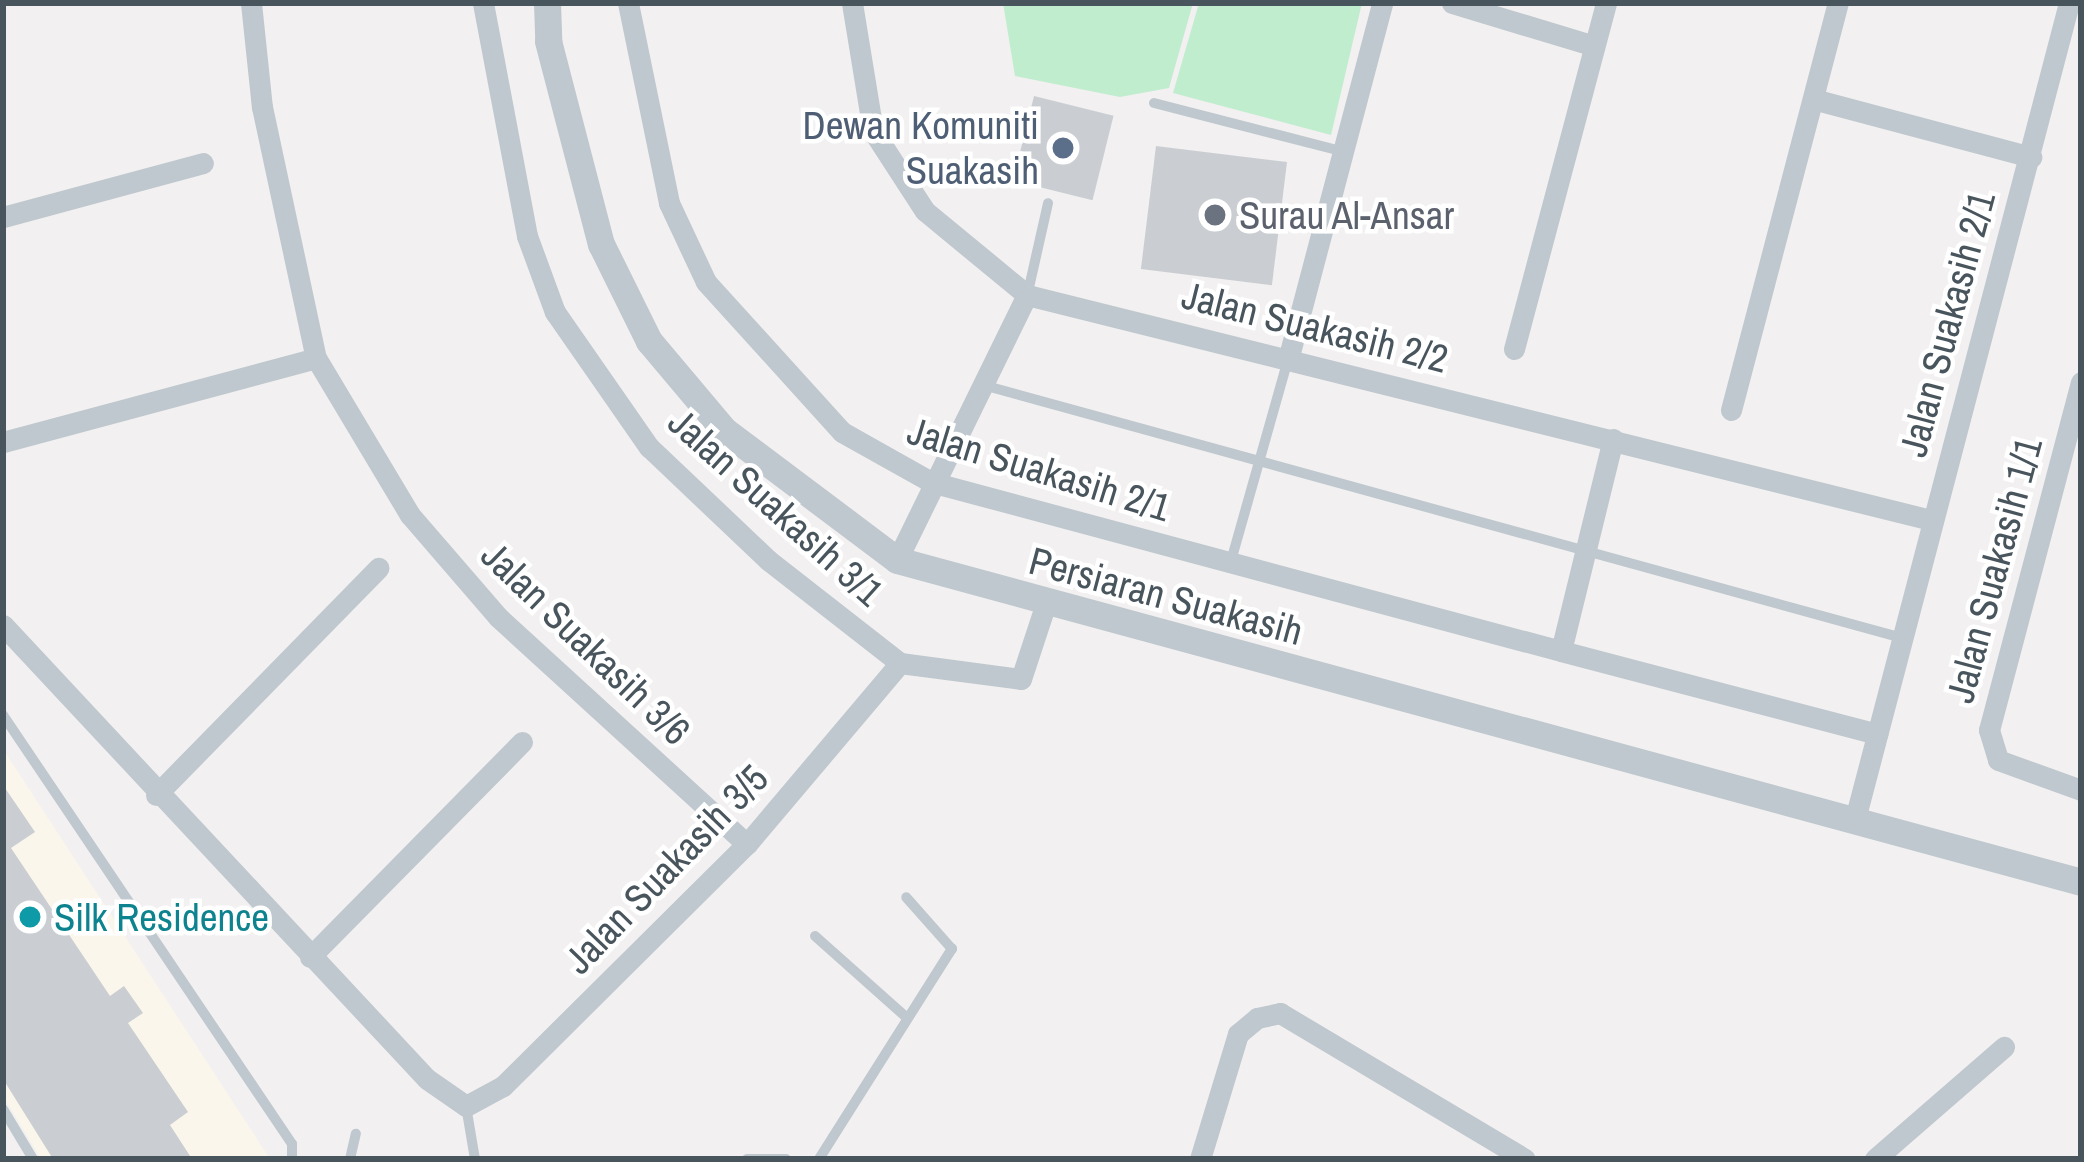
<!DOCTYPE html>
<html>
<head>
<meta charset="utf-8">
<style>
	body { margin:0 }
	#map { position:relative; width:2084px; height:1162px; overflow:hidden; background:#f2f0f0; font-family:"Archivo Narrow",sans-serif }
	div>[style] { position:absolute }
	.commercial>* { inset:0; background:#fbf6eb }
	.green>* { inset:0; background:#c1edcf }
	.building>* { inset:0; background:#caced2; transform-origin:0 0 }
	.service>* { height:10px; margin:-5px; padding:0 5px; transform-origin:5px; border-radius:5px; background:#bfc8ce }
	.minor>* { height:21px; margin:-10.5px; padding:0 10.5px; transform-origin:10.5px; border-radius:10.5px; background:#bfc8ce }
	.tertiary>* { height:27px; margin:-13.5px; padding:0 13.5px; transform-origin:13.5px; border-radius:13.5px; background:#bfc8ce }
	.dots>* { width:33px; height:33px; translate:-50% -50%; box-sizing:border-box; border:6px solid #fff; border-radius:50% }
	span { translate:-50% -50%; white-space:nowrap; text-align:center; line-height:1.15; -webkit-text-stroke:9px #fff; paint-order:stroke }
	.service-label { font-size:39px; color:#4e5e75 }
	.right { translate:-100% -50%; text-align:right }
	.worship-label { font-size:39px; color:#5b616d }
	.left { translate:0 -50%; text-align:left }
	.street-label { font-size:39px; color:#49555d }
	.culture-label { font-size:39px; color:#0d838f }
	.frame { position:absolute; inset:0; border:6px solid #49555d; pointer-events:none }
</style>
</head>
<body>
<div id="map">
	<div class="commercial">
		<i style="clip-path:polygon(3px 749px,270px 1159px,41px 1159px,3px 1096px)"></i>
	</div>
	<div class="green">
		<i style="clip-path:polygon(1003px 3px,1193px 3px,1169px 88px,1120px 97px,1015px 76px)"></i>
		<i style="clip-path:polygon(1199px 3px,1362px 3px,1331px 135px,1173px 93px)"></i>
	</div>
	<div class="building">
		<i style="left:1034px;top:96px;width:82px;height:87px;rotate:14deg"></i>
		<i style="left:1156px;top:146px;width:132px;height:124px;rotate:7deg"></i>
		<i style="clip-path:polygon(3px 785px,35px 832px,11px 848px,110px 996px,124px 986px,143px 1013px,128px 1023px,188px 1112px,170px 1125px,192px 1159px,53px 1159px,3px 1079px)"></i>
	</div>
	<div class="service">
		<i style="left:1154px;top:103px;width:193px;rotate:14.4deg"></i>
		<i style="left:1028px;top:292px;width:91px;rotate:-77.3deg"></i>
		<i style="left:983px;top:385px;width:953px;rotate:15.39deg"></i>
		<i style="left:1231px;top:561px;width:209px;rotate:-74.2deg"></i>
		<i style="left:3px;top:715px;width:517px;rotate:56.03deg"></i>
		<i style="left:292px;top:1144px;width:15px;rotate:90deg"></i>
		<i style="left:815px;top:936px;width:123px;rotate:41.7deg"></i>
		<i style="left:466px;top:1106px;width:54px;rotate:80.4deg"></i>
		<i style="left:3px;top:1109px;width:58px;rotate:59deg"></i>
		<i style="left:350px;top:1159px;width:26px;rotate:-77deg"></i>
		<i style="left:747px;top:1159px;width:39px"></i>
		<i style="left:819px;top:1159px;width:249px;rotate:-57.7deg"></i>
		<i style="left:952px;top:949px;width:69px;rotate:-131.5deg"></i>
	</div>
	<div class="minor">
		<i style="left:251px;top:3px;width:105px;rotate:84deg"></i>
		<i style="left:262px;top:107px;width:257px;rotate:77.9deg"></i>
		<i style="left:316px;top:358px;width:183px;rotate:59.1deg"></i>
		<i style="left:410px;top:515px;width:135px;rotate:49.2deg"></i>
		<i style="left:498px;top:617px;width:337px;rotate:42.4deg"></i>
		<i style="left:483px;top:3px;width:237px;rotate:79.3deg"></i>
		<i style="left:527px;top:236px;width:81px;rotate:69.8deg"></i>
		<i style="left:555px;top:312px;width:165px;rotate:55.2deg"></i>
		<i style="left:649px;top:447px;width:164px;rotate:43.5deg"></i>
		<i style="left:768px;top:560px;width:167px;rotate:38deg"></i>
		<i style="left:900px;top:663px;width:122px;rotate:7.5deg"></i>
		<i style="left:1021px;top:679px;width:80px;rotate:-71.8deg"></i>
		<i style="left:628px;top:3px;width:204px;rotate:78.4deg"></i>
		<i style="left:669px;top:203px;width:87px;rotate:64.9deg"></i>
		<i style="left:706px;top:282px;width:202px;rotate:47.8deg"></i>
		<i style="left:842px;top:432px;width:102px;rotate:29.3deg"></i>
		<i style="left:931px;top:482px;width:652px;rotate:15.02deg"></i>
		<i style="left:852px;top:3px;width:130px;rotate:80.7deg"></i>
		<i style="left:873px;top:131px;width:95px;rotate:57deg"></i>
		<i style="left:925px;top:211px;width:132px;rotate:39.5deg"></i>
		<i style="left:1027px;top:295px;width:932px;rotate:13.98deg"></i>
		<i style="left:1452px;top:3px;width:148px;rotate:16.8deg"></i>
		<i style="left:1813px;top:99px;width:226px;rotate:14.9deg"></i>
		<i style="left:3px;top:217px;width:207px;rotate:-15.1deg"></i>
		<i style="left:1514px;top:349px;width:358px;rotate:-75.1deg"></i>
		<i style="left:1289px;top:356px;width:365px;rotate:-75.2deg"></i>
		<i style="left:2081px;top:382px;width:360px;rotate:104.8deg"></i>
		<i style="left:1989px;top:730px;width:31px;rotate:73deg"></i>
		<i style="left:1998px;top:760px;width:88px;rotate:19.9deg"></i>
		<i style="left:1731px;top:410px;width:421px;rotate:-75.3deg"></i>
		<i style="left:1613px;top:439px;width:218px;rotate:103.8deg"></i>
		<i style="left:1561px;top:651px;width:327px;rotate:14.7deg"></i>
		<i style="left:3px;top:442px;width:324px;rotate:-15deg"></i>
		<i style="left:897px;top:560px;width:295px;rotate:-63.9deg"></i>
		<i style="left:3px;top:625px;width:621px;rotate:46.96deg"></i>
		<i style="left:427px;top:1079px;width:47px;rotate:34.7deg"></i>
		<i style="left:466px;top:1106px;width:42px;rotate:-28.4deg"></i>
		<i style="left:503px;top:1086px;width:344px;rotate:-44.8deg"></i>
		<i style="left:747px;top:844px;width:237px;rotate:-49.8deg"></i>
		<i style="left:156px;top:795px;width:318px;rotate:-45.6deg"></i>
		<i style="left:1854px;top:823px;width:848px;rotate:-75.31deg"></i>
		<i style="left:310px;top:957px;width:302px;rotate:-45.4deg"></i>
		<i style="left:1200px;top:1159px;width:131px;rotate:-73.1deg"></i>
		<i style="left:1238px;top:1034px;width:25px;rotate:-40deg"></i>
		<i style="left:1257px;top:1018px;width:24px;rotate:-12deg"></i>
		<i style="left:1280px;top:1013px;width:285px;rotate:30.8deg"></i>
		<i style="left:1875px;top:1159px;width:171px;rotate:-41deg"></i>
	</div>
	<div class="tertiary">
		<i style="left:547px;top:3px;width:38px;rotate:88deg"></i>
		<i style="left:548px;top:41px;width:210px;rotate:75.4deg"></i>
		<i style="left:601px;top:244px;width:108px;rotate:63.7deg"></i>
		<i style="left:649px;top:341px;width:116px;rotate:49.9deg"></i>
		<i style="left:724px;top:430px;width:216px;rotate:36.9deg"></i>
		<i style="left:897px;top:560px;width:1227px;rotate:15.21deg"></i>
	</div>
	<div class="dots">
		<i style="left:1063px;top:148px;background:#5c6f8a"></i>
		<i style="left:1215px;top:215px;background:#6b7280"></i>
		<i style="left:30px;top:917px;background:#0f9aa8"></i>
	</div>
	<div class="service-label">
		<span class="right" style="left:1039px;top:148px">Dewan Komuniti<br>Suakasih</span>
	</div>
	<div class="worship-label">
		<span class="left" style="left:1239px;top:215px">Surau Al-Ansar</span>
	</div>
	<div class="street-label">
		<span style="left:1947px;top:324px;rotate:-75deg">Jalan Suakasih 2/1</span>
		<span style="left:1315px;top:327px;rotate:14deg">Jalan Suakasih 2/2</span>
		<span style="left:1039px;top:469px;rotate:17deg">Jalan Suakasih 2/1</span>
		<span style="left:776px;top:507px;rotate:42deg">Jalan Suakasih 3/1</span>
		<span style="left:1994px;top:570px;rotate:-75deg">Jalan Suakasih 1/1</span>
		<span style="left:1166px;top:596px;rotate:15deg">Persiaran Suakasih</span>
		<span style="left:586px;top:643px;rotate:44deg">Jalan Suakasih 3/6</span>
		<span style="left:666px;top:869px;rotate:-46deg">Jalan Suakasih 3/5</span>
	</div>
	<div class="culture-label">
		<span class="left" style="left:54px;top:917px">Silk Residence</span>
	</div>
	<div class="frame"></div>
</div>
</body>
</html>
